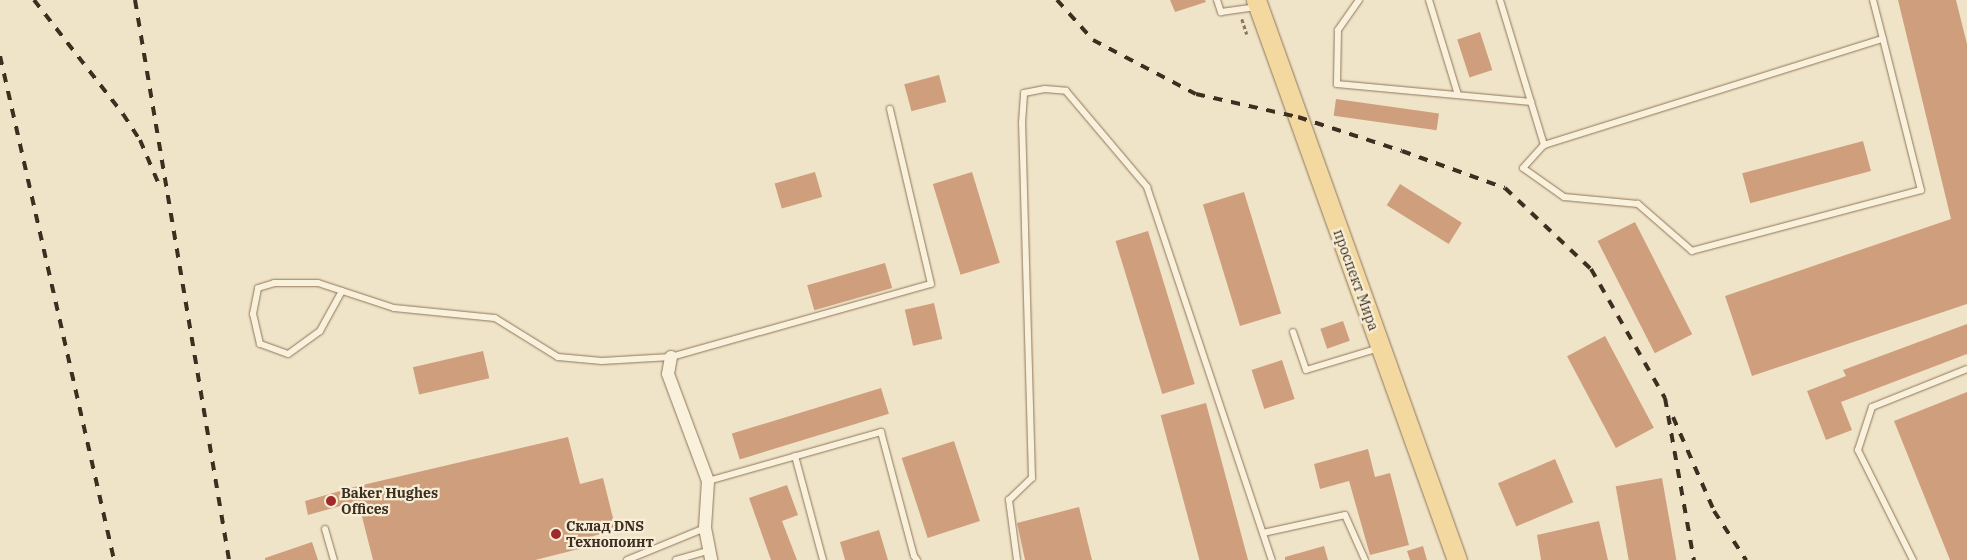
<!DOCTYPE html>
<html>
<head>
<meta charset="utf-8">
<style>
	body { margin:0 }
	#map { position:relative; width:1967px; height:560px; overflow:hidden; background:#f0e4c8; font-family:"IBM Plex Serif",serif }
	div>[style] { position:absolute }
	.building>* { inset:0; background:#cf9f7d; transform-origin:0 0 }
	.path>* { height:2.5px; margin-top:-1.25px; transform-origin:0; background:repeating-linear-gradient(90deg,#8d765c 0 4px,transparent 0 6.5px) }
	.roads { filter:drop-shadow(0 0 1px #8d765c) drop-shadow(0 0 1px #8d765c) }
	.lane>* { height:6px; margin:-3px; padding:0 3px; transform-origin:3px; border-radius:3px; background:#faf1dc }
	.street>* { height:12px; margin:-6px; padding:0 6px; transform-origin:6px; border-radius:6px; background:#faf1dc }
	.primary>* { height:19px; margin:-9.5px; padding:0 9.5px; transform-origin:9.5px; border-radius:9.5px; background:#f3d9a0 }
	.rail>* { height:4px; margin-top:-2px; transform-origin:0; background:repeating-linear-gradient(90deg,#3d2e20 0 9px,transparent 0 18px) }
	.dots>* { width:14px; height:14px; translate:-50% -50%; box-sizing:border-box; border:2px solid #f7eed8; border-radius:50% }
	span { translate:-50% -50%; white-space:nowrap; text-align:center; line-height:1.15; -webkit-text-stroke:4.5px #f7eed8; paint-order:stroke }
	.street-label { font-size:14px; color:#3d2e20 }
	.poi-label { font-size:14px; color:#3d2e20; font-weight:700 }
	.left { translate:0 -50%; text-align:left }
</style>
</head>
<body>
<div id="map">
	<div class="building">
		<i style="clip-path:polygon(1170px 0,1205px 0,1206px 2px,1175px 12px)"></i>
		<i style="clip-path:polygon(1898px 0,1956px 0,1967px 44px,1967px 304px,1752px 376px,1725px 296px,1951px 219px)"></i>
		<i style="left:1480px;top:32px;width:40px;height:24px;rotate:72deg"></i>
		<i style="left:939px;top:75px;width:28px;height:36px;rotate:75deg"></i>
		<i style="left:1336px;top:99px;width:104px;height:17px;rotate:8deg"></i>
		<i style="left:1863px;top:141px;width:31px;height:125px;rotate:75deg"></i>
		<i style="left:815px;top:172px;width:26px;height:42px;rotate:74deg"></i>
		<i style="left:972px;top:172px;width:95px;height:41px;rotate:73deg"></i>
		<i style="left:1400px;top:184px;width:73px;height:25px;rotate:32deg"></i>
		<i style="left:1244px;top:192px;width:127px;height:43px;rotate:73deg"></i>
		<i style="left:1635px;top:222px;width:126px;height:42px;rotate:63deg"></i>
		<i style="left:1148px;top:231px;width:160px;height:34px;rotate:73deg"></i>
		<i style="left:885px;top:263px;width:26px;height:81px;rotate:74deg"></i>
		<i style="left:934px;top:303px;width:37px;height:30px;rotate:77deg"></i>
		<i style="left:1343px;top:321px;width:21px;height:24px;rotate:71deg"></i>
		<i style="clip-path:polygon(1967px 324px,1967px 354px,1841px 402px,1852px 430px,1826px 440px,1807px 391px,1846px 376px,1843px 370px)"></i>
		<i style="left:1605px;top:336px;width:104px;height:43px;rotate:62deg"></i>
		<i style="left:483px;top:351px;width:28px;height:72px;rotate:77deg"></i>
		<i style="left:1282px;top:360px;width:41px;height:32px;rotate:72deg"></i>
		<i style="left:881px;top:388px;width:27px;height:156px;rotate:73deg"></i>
		<i style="clip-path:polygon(1967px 392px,1967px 560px,1950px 560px,1894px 421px)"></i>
		<i style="left:1206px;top:403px;width:163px;height:47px;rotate:75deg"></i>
		<i style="clip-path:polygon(568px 437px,580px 484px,603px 478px,616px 530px,593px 536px,595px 545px,535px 560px,373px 560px,358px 501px,308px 515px,305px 501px,354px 487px)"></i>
		<i style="left:954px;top:441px;width:84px;height:55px;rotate:72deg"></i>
		<i style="clip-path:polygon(1368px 449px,1375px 477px,1390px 473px,1409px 545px,1370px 555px,1349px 481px,1320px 489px,1314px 464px)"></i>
		<i style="left:1555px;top:459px;width:47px;height:62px;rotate:67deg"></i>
		<i style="left:1662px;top:478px;width:83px;height:47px;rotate:80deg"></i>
		<i style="clip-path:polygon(787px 485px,798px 515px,782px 521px,797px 560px,771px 560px,749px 498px)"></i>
		<i style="clip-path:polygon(1079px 507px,1092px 560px,1025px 560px,1017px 523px)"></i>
		<i style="clip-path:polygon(1599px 521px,1608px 560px,1541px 560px,1537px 535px)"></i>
		<i style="clip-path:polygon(879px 530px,888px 560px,845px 560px,840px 542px)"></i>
		<i style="clip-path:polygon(312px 542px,318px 560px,265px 560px,265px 558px)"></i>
		<i style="clip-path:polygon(1324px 546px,1328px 560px,1285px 560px,1285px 557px)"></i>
		<i style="clip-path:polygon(1423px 546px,1427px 560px,1410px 560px,1407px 551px)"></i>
	</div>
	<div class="path">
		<i style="left:1242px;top:19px;width:16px;rotate:72deg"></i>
	</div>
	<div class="roads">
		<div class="lane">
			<i style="left:1217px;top:0;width:13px;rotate:72deg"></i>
			<i style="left:1221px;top:12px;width:35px;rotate:-8deg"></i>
			<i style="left:1359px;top:0;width:37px;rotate:125deg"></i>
			<i style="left:1338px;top:30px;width:54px;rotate:91.1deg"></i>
			<i style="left:1337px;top:84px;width:195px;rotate:5.3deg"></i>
			<i style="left:1429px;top:0;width:99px;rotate:73deg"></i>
			<i style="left:1500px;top:0;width:152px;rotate:73.1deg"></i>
			<i style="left:1873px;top:0;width:40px;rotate:75.6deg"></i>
			<i style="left:1883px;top:39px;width:156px;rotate:75.9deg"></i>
			<i style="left:1921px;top:190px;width:237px;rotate:165.1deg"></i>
			<i style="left:1692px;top:251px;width:72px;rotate:-139deg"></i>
			<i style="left:1638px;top:204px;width:74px;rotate:-174.6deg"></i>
			<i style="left:1564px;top:197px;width:50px;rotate:-144.7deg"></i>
			<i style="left:1523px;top:168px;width:31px;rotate:-48deg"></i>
			<i style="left:1544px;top:145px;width:355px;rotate:-17.4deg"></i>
			<i style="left:342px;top:291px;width:46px;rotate:118.8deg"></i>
			<i style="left:320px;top:331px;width:39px;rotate:144deg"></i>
			<i style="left:288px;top:354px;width:30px;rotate:-160deg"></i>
			<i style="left:260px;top:344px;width:31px;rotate:-103deg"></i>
			<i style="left:253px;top:314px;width:26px;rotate:-79deg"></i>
			<i style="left:258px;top:288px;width:17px;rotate:-17deg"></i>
			<i style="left:274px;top:283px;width:44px"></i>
			<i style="left:318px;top:283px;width:80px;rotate:18.2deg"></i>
			<i style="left:394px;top:308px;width:101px;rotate:5.7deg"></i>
			<i style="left:495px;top:318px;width:74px;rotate:31.8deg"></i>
			<i style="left:558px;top:357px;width:44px;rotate:5.2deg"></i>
			<i style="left:602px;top:361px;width:69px;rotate:-3.3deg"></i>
			<i style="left:671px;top:357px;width:270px;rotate:-15.7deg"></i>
			<i style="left:931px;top:284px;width:180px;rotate:-103.2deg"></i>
			<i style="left:1293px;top:332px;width:40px;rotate:71.1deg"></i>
			<i style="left:1306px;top:370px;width:76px;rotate:-16.8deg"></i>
			<i style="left:795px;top:456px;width:108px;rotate:74.9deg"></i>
			<i style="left:708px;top:481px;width:180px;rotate:-15.8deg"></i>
			<i style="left:881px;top:432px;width:128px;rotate:75.1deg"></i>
			<i style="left:914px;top:556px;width:5px;rotate:53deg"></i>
			<i style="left:325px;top:529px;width:32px;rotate:74deg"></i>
			<i style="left:1263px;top:533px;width:84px;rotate:-12.4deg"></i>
			<i style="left:1345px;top:515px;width:49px;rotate:66deg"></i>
			<i style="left:627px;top:560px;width:84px;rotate:-22.3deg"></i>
			<i style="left:676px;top:560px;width:33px;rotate:-16deg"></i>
			<i style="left:1017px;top:560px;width:61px;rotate:-97.6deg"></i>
			<i style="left:1009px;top:500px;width:32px;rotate:-44deg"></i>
			<i style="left:1032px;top:478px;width:355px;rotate:-91.6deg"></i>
			<i style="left:1022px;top:123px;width:30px;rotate:-86deg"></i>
			<i style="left:1024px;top:93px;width:21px;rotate:-11deg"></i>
			<i style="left:1045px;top:89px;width:21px;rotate:5deg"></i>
			<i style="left:1066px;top:91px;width:126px;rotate:49.8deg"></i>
			<i style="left:1147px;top:187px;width:393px;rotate:71.5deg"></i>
			<i style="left:1913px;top:560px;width:123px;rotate:-116.6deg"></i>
			<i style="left:1858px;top:450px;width:45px;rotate:-72deg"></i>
			<i style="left:1872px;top:407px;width:102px;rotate:-21.8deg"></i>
		</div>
		<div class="street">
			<i style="left:671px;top:357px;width:17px;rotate:100deg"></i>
			<i style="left:668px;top:374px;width:114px;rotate:69.5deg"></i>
			<i style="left:708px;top:481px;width:47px;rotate:93.7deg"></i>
			<i style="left:705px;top:528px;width:33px;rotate:79deg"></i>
		</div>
		<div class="primary">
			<i style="left:1256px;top:0;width:595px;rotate:70.26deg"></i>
		</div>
	</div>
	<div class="rail">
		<i style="left:34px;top:0;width:145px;rotate:52deg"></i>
		<i style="left:123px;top:114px;width:31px;rotate:57deg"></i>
		<i style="left:140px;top:140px;width:51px;rotate:66.9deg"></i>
		<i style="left:135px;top:0;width:568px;rotate:80.47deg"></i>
		<i style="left:1057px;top:0;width:54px;rotate:48deg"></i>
		<i style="left:1093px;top:40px;width:116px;rotate:27.7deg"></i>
		<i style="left:1196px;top:94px;width:105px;rotate:12.7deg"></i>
		<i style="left:1298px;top:117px;width:109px;rotate:18.1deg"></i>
		<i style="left:1402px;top:151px;width:109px;rotate:19.8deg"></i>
		<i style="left:1505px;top:188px;width:118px;rotate:43.3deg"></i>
		<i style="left:1591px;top:269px;width:149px;rotate:60.2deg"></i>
		<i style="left:1665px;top:398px;width:165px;rotate:79.9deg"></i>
		<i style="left:0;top:56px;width:517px;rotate:77.25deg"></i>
		<i style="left:1673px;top:417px;width:103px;rotate:66.4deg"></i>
		<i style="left:1714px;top:511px;width:59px;rotate:56.9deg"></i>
	</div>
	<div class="dots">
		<i style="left:331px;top:501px;background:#9e2a2b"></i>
		<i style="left:556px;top:534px;background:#9e2a2b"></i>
	</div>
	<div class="street-label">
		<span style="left:1356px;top:280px;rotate:70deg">проспект Мира</span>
	</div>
	<div class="poi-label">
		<span class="left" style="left:341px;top:501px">Baker Hughes<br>Offices</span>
		<span class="left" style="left:566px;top:534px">Склад DNS<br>Технопоинт</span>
	</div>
</div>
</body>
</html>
